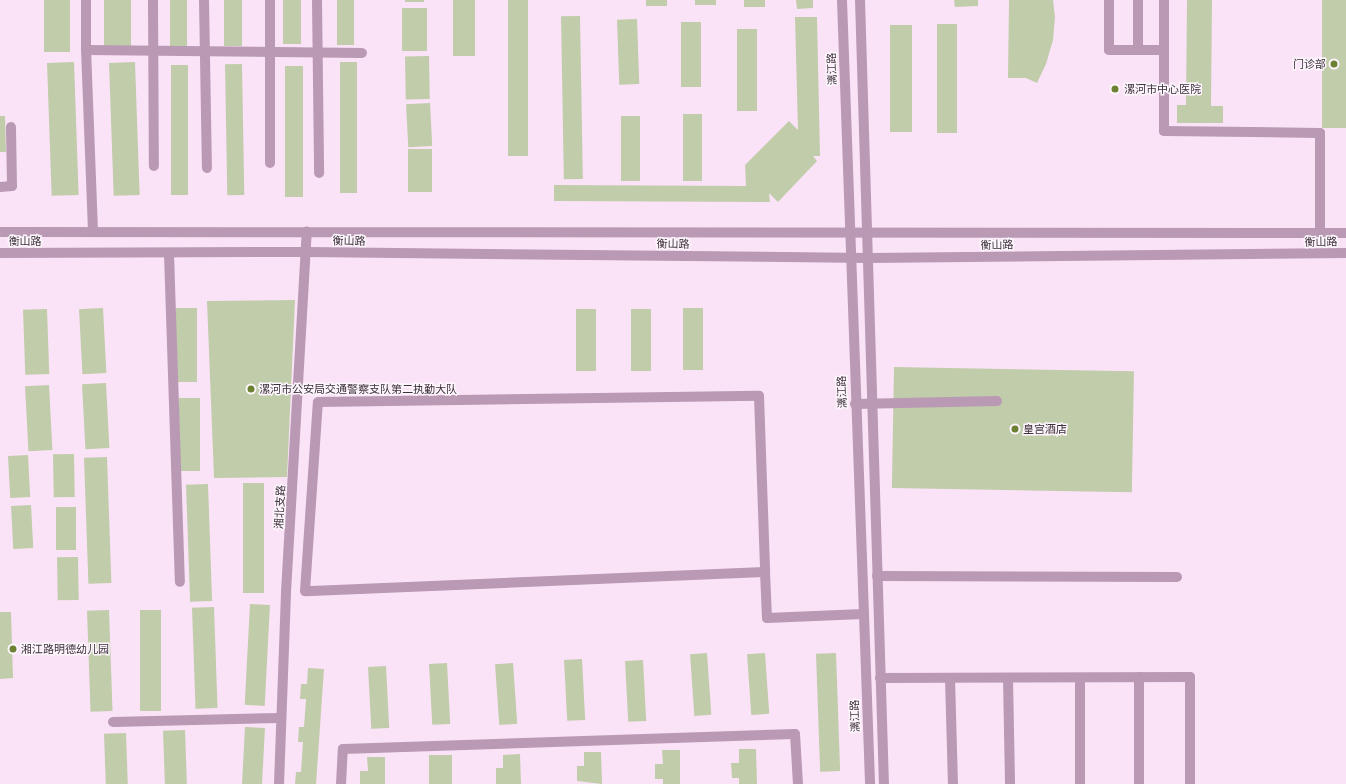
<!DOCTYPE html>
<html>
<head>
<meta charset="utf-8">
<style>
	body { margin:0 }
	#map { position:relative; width:1346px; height:784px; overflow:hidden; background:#fbe3f7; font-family:"DM Sans","Noto Sans SC",sans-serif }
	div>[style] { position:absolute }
	.building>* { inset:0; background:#c1ccaa; transform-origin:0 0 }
	.minor>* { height:10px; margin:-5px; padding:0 5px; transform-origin:5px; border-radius:5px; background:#b999b4 }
	.dots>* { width:11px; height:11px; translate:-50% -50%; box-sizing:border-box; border:2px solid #fdf6fc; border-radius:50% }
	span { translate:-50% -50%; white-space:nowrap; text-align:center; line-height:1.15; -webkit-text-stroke:3px #fdf6fc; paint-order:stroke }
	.poi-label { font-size:11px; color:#3c303a }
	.right { translate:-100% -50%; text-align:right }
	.left { translate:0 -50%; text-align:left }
	.street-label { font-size:11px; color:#3c303a }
</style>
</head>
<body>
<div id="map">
	<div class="building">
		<i style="left:44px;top:0;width:26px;height:52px"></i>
		<i style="left:104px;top:0;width:27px;height:47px"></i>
		<i style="left:170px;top:0;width:17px;height:46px"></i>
		<i style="left:224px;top:0;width:18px;height:46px"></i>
		<i style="left:283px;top:0;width:18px;height:44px"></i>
		<i style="left:337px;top:0;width:17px;height:45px"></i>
		<i style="left:405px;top:0;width:19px;height:2px"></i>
		<i style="left:453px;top:0;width:22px;height:56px"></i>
		<i style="left:508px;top:0;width:20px;height:156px"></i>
		<i style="left:646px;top:0;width:21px;height:6px"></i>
		<i style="left:695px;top:0;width:21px;height:5px"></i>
		<i style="left:744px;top:0;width:21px;height:7px"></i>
		<i style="clip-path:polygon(796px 0,813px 0,813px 8px,797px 9px)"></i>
		<i style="clip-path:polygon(954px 0,978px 0,978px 6px,955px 7px)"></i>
		<i style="clip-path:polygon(1009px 0,1053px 0,1055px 17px,1053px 40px,1046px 64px,1037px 83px,1026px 78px,1008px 78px)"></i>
		<i style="clip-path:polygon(1187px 0,1212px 0,1211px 106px,1223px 106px,1223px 123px,1177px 123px,1177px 105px,1186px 105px)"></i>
		<i style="left:1322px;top:0;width:24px;height:128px"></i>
		<i style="left:402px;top:8px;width:25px;height:43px"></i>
		<i style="left:580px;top:16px;width:163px;height:19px;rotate:89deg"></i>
		<i style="clip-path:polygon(795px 17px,817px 17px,820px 156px,813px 156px,817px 161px,778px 202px,769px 193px,770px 202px,554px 201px,554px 185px,746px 186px,745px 165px,789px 121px,798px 130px)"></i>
		<i style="left:637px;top:19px;width:65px;height:20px;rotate:88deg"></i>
		<i style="left:681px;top:22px;width:20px;height:65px"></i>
		<i style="left:937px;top:24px;width:20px;height:109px"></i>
		<i style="left:890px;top:25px;width:22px;height:107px"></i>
		<i style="left:737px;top:29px;width:20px;height:82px"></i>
		<i style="left:429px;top:56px;width:43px;height:24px;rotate:89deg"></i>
		<i style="left:74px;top:62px;width:133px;height:27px;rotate:88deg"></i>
		<i style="left:135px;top:62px;width:133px;height:26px;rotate:88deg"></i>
		<i style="left:340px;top:62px;width:17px;height:131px"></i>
		<i style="left:242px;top:64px;width:131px;height:17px;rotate:89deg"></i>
		<i style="left:171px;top:65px;width:17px;height:130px"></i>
		<i style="left:285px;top:66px;width:18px;height:131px"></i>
		<i style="left:430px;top:103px;width:43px;height:24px;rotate:87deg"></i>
		<i style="left:683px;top:114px;width:19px;height:67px"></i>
		<i style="clip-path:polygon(0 116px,5px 116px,6px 152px,0 152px)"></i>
		<i style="left:621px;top:116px;width:19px;height:65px"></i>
		<i style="left:408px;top:149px;width:24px;height:43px"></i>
		<i style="clip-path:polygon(295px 300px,287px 477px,214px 478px,207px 301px)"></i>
		<i style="left:103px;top:308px;width:65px;height:24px;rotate:87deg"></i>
		<i style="left:176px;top:308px;width:21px;height:74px"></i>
		<i style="left:683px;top:308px;width:20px;height:62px"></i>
		<i style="left:47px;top:309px;width:65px;height:24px;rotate:88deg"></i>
		<i style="left:576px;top:309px;width:20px;height:62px"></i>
		<i style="left:651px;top:309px;width:62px;height:20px;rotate:90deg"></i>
		<i style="left:894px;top:367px;width:240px;height:121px;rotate:1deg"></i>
		<i style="left:106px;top:383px;width:65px;height:24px;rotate:87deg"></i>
		<i style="left:49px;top:385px;width:65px;height:24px;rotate:87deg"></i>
		<i style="left:179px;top:398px;width:21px;height:73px"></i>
		<i style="left:74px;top:454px;width:43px;height:21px;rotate:89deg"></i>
		<i style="left:28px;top:455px;width:42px;height:20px;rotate:87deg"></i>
		<i style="left:107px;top:457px;width:126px;height:23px;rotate:88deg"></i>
		<i style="left:243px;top:483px;width:21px;height:110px"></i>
		<i style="left:208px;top:484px;width:117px;height:22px;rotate:88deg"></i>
		<i style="left:31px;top:505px;width:43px;height:20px;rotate:87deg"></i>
		<i style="left:56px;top:507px;width:20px;height:43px"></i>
		<i style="left:78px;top:557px;width:43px;height:21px;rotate:89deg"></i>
		<i style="left:250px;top:604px;width:20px;height:101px;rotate:3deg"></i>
		<i style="left:214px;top:607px;width:101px;height:22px;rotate:88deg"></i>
		<i style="left:109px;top:610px;width:101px;height:22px;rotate:88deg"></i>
		<i style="left:140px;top:610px;width:21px;height:101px"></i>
		<i style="clip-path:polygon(0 612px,11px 612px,13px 678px,0 679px)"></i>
		<i style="left:707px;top:653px;width:62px;height:17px;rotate:86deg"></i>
		<i style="left:765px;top:653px;width:61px;height:18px;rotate:86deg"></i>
		<i style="left:836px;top:653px;width:118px;height:20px;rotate:88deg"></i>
		<i style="left:582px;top:659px;width:61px;height:18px;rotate:87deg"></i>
		<i style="left:643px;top:660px;width:61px;height:18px;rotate:87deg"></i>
		<i style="left:447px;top:663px;width:61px;height:18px;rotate:87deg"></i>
		<i style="left:513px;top:663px;width:61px;height:18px;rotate:86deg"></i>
		<i style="left:386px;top:666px;width:62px;height:18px;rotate:87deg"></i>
		<i style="clip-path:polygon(308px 668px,324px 669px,316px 784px,295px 784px,296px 772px,301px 772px,303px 742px,298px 742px,299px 727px,304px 727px,306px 699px,300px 699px,301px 684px,307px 684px)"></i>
		<i style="left:245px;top:727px;width:20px;height:57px;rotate:3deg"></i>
		<i style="left:185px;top:730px;width:54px;height:22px;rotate:88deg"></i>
		<i style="left:126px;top:733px;width:51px;height:22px;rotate:88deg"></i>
		<i style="clip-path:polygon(739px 749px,756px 749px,757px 784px,739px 784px,739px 778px,732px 778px,731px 763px,739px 763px)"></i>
		<i style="clip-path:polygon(662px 750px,680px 750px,680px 784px,663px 784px,663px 779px,655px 779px,655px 764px,663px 764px)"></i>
		<i style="clip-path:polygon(584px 752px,601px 752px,602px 784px,577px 781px,577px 766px,584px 766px)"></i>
		<i style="clip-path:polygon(520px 754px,521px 784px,496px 784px,496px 768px,503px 768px,503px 755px)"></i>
		<i style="left:452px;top:755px;width:29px;height:23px;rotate:90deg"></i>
		<i style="clip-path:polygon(367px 757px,385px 757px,385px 784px,360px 784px,360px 771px,368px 771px)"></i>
	</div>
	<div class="minor">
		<i style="left:86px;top:0;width:50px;rotate:90deg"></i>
		<i style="left:153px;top:0;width:166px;rotate:89.7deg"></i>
		<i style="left:204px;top:0;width:168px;rotate:89deg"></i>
		<i style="left:317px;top:0;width:173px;rotate:89.3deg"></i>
		<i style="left:842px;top:0;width:784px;rotate:87.95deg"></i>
		<i style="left:860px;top:0;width:784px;rotate:88.25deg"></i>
		<i style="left:1109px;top:0;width:50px;rotate:90deg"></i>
		<i style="left:1109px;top:50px;width:55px"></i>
		<i style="left:1164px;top:0;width:131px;rotate:90deg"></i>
		<i style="left:1164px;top:131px;width:156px;rotate:0.7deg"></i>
		<i style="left:1320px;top:133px;width:100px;rotate:90deg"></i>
		<i style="left:1138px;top:50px;width:50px;rotate:-90deg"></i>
		<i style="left:270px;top:163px;width:163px;rotate:-90deg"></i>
		<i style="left:0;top:187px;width:12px;rotate:-5deg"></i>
		<i style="left:12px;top:186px;width:59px;rotate:-91deg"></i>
		<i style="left:93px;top:231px;width:181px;rotate:-92.2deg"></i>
		<i style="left:86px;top:50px;width:276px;rotate:0.6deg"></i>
		<i style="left:0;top:232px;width:1346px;rotate:0.04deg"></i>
		<i style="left:0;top:253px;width:307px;rotate:-0.2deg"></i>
		<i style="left:307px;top:252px;width:561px;rotate:0.61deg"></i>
		<i style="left:868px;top:258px;width:478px;rotate:-0.6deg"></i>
		<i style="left:169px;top:254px;width:328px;rotate:88.1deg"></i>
		<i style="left:855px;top:404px;width:142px;rotate:-1.2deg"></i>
		<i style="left:765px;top:572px;width:460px;rotate:177.6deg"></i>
		<i style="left:305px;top:591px;width:189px;rotate:-86.1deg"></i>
		<i style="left:318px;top:402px;width:441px;rotate:-0.8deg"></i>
		<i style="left:759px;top:396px;width:176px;rotate:88deg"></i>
		<i style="left:765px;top:572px;width:46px;rotate:87.5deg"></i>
		<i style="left:767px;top:618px;width:96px;rotate:-2.4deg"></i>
		<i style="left:877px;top:576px;width:300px;rotate:0.2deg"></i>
		<i style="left:880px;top:678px;width:310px;rotate:-0.2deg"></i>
		<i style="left:1190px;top:677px;width:107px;rotate:90deg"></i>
		<i style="left:950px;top:678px;width:106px;rotate:88.4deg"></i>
		<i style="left:1008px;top:678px;width:106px;rotate:88.9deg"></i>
		<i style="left:1080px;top:678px;width:106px;rotate:90deg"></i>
		<i style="left:113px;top:722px;width:168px;rotate:-1.4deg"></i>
		<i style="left:279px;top:784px;width:192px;rotate:-87.9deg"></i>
		<i style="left:286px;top:592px;width:361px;rotate:-86.7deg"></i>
		<i style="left:341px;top:784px;width:35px;rotate:-87deg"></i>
		<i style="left:343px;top:749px;width:452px;rotate:-1.9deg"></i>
		<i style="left:795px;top:734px;width:50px;rotate:86.6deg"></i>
		<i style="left:1139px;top:784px;width:107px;rotate:-90deg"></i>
	</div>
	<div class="dots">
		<i style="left:1334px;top:64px;background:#6d8132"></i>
		<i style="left:1115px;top:89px;background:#6d8132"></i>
		<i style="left:251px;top:389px;background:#6d8132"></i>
		<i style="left:1015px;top:429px;background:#6d8132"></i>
		<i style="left:13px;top:649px;background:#6d8132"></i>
	</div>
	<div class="poi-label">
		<span class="right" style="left:1326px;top:64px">门诊部</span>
		<span class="left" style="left:1124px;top:89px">漯河市中心医院</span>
		<span class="left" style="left:259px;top:389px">漯河市公安局交通警察支队第二执勤大队</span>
		<span class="left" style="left:1023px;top:429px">皇宫酒店</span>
		<span class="left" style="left:21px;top:649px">湘江路明德幼儿园</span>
	</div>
	<div class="street-label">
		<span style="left:832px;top:69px;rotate:-92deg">漓江路</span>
		<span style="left:25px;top:241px">衡山路</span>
		<span style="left:349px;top:241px;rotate:1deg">衡山路</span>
		<span style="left:1321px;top:242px;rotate:-1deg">衡山路</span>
		<span style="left:673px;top:244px;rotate:1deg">衡山路</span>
		<span style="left:997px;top:245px;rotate:-1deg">衡山路</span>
		<span style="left:842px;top:392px;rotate:-92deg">漓江路</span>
		<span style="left:280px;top:507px;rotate:-87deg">湘北支路</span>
		<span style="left:855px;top:716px;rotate:-92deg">漓江路</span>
	</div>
</div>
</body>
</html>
